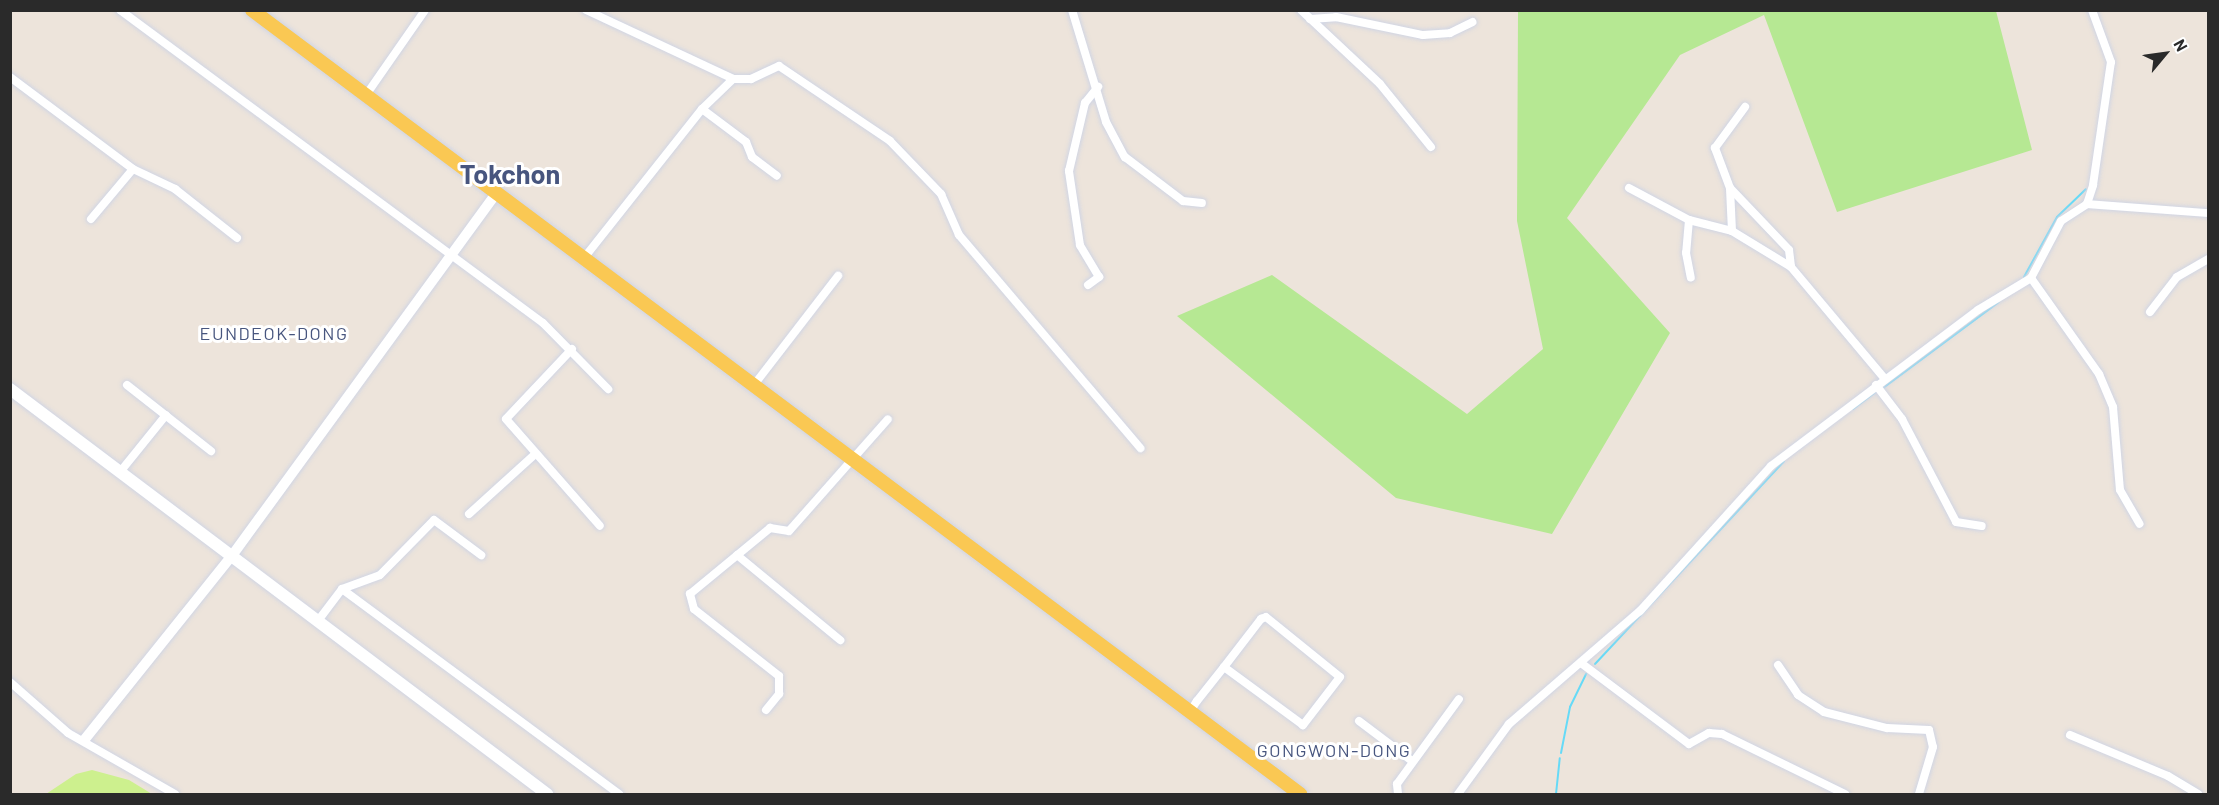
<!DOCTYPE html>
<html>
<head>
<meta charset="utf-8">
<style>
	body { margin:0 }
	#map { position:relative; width:2219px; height:805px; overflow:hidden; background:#ede4db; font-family:Barlow,sans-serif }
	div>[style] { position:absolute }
	.green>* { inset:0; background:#b6e893 }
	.pitch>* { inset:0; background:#cdf08e }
	.stream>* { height:2px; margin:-1px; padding:0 1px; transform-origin:1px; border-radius:1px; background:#66daf7 }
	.roads { filter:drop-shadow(0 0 2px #d0d5e4) drop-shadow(0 0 2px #d0d5e4) }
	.minor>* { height:8px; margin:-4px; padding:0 4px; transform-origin:4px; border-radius:4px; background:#fff }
	.tertiary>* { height:10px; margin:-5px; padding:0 5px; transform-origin:5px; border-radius:5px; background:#fff }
	.secondary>* { height:12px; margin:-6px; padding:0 6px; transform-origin:6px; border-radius:6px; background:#fff }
	.primary>* { height:14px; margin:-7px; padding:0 7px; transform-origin:7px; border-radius:7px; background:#fac853 }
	span { translate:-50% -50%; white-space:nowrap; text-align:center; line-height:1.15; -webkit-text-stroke:6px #fff; paint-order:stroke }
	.quarter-label { font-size:18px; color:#47557e; letter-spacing:1.5px }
	.town-label { font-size:27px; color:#47557e; font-weight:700 }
	.frame { position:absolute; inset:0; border:12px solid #2a2a2a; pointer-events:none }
	.north { position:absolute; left:2135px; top:24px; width:60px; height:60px; -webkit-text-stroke:4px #fff; paint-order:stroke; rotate:61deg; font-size:16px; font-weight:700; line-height:24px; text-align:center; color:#2a2a2a }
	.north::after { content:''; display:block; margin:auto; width:21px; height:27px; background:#2a2a2a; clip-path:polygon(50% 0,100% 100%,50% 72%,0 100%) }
</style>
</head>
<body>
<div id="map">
	<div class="green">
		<i style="clip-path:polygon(1518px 11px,1996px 11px,2032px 150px,1837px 212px,1764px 15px,1680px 55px,1567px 218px,1670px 333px,1552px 534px,1396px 498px,1177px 316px,1272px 275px,1467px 414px,1543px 349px,1517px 221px)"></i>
	</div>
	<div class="pitch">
		<i style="clip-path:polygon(92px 770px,129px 780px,152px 794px,46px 794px,76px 774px)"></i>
	</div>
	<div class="stream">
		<i style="left:2024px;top:277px;width:68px;rotate:-61.2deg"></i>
		<i style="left:2057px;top:217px;width:40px;rotate:-44deg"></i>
		<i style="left:1883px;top:388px;width:144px;rotate:-36.6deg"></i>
		<i style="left:1853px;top:409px;width:30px;rotate:-37deg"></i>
		<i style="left:1595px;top:664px;width:277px;rotate:-47deg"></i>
		<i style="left:1561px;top:753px;width:47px;rotate:-78.9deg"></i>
		<i style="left:1570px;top:707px;width:37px;rotate:-64deg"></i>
		<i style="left:1556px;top:794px;width:36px;rotate:-84deg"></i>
	</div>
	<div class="roads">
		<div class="minor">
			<i style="left:120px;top:10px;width:526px;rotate:36.5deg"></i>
			<i style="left:543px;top:323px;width:93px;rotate:45.4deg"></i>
			<i style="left:586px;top:10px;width:162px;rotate:25.1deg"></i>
			<i style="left:733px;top:79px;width:18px"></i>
			<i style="left:751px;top:79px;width:31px;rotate:-25deg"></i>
			<i style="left:779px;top:66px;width:134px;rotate:34deg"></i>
			<i style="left:890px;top:141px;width:74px;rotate:46.1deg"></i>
			<i style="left:941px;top:194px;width:45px;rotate:66.3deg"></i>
			<i style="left:959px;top:235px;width:280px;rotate:49.6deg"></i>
			<i style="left:1072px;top:10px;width:117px;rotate:73.1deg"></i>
			<i style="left:1106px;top:122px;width:40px;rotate:62deg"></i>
			<i style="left:1125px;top:157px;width:73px;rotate:37.2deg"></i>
			<i style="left:1183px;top:201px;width:19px;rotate:6deg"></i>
			<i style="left:1301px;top:10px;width:108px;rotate:43.1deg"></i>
			<i style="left:1380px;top:84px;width:81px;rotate:51deg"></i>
			<i style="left:1310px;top:19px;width:26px;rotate:-4deg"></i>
			<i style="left:1336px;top:17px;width:89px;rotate:11.7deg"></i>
			<i style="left:1423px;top:35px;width:27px;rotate:-4deg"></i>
			<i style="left:1450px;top:33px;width:25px;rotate:-26deg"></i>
			<i style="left:10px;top:77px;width:154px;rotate:36.8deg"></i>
			<i style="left:133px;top:169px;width:47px;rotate:25.5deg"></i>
			<i style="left:175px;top:189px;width:79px;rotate:38.3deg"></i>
			<i style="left:366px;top:95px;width:103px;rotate:-55.2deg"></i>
			<i style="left:702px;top:109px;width:55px;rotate:36.9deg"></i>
			<i style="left:746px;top:142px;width:16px;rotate:68deg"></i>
			<i style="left:752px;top:157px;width:31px;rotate:37deg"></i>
			<i style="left:1629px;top:188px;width:68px;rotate:28.1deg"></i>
			<i style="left:1689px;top:220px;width:44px;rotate:14.3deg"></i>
			<i style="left:1732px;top:231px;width:69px;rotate:31.4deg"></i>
			<i style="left:1791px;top:267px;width:146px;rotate:50deg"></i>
			<i style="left:1731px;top:189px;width:84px;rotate:46.4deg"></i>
			<i style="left:1789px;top:250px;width:17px;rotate:83deg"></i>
			<i style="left:2087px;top:204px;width:121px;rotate:4.3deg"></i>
			<i style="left:91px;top:219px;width:65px;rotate:-50deg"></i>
			<i style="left:1689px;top:220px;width:33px;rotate:95deg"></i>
			<i style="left:1686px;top:253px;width:25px;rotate:79deg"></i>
			<i style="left:1732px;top:231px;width:43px;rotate:-92.7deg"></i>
			<i style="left:1730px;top:188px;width:43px;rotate:-110.6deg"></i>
			<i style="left:1715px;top:148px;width:51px;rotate:-53.8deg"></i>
			<i style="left:584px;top:258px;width:190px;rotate:-51.6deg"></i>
			<i style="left:702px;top:109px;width:43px;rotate:-44.1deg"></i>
			<i style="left:2031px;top:278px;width:118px;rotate:54.7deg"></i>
			<i style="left:2099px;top:374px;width:36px;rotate:67deg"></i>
			<i style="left:2113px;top:407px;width:83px;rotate:85.2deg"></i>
			<i style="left:2120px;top:490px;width:39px;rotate:60deg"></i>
			<i style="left:1088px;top:285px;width:14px;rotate:-36deg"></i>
			<i style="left:1099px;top:277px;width:37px;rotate:-121deg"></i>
			<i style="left:1080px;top:245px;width:75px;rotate:-98.5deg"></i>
			<i style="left:1069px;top:171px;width:70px;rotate:-76.8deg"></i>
			<i style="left:1085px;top:103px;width:21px;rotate:-51deg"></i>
			<i style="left:2150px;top:312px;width:44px;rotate:-52.4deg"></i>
			<i style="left:2177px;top:277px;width:36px;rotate:-30deg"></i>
			<i style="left:572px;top:349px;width:96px;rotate:133.3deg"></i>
			<i style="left:506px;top:419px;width:142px;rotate:48.7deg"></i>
			<i style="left:127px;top:385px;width:107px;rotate:38.2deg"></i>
			<i style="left:754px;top:385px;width:138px;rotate:-52.4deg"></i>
			<i style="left:1876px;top:385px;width:43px;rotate:52.6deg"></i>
			<i style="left:1902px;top:419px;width:116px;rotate:62.3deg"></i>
			<i style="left:1956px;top:522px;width:26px;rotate:9deg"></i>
			<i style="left:120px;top:472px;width:73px;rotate:-51.1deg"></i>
			<i style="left:469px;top:514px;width:86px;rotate:-42.2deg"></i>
			<i style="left:737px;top:555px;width:134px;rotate:39.5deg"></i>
			<i style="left:342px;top:589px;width:345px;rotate:36.5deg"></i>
			<i style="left:317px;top:622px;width:41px;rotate:-52.9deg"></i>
			<i style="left:342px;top:589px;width:40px;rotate:-20.2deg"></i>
			<i style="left:380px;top:575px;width:77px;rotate:-45.5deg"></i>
			<i style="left:434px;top:520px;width:59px;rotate:36.7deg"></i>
			<i style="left:1581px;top:663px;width:135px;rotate:36.9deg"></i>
			<i style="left:1689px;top:744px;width:23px;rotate:-29deg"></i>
			<i style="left:1709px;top:733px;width:13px;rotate:4deg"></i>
			<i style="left:1722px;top:734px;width:137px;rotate:26deg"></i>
			<i style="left:1778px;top:665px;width:36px;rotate:56deg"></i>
			<i style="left:1798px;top:695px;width:31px;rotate:33deg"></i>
			<i style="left:1824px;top:712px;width:65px;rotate:14.3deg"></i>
			<i style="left:1887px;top:728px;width:42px;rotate:2.7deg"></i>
			<i style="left:1929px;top:730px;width:17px;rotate:77deg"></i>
			<i style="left:1933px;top:747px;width:49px;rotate:106.6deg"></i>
			<i style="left:10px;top:682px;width:77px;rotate:41.3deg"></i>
			<i style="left:68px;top:733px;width:123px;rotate:29.7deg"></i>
			<i style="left:766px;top:710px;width:21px;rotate:-51deg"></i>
			<i style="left:779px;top:694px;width:18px;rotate:-90deg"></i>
			<i style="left:779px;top:676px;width:108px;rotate:-141.8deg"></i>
			<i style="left:694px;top:609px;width:16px;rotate:-105deg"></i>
			<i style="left:690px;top:594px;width:104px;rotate:-39.5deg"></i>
			<i style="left:770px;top:528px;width:19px;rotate:9deg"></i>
			<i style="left:789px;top:531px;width:149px;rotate:-48.5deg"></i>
			<i style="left:1190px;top:712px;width:13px;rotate:-58deg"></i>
			<i style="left:1197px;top:701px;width:43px;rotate:-51.5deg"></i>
			<i style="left:1224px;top:667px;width:61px;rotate:-52.4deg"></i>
			<i style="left:1261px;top:619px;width:5px;rotate:-22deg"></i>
			<i style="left:1266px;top:617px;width:95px;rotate:39deg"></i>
			<i style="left:1340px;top:677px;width:61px;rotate:127.6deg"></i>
			<i style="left:1303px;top:725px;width:98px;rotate:-143.7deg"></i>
			<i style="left:1359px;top:721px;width:66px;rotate:37deg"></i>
			<i style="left:2070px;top:735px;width:106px;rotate:22.7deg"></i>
			<i style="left:2168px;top:776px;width:35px;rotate:31deg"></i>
			<i style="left:1398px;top:794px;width:10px;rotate:-96deg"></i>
			<i style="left:1397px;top:784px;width:105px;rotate:-53.9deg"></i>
			<i style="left:1458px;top:794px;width:87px;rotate:-53.9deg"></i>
			<i style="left:1509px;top:724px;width:173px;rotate:-40.8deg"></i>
			<i style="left:1640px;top:611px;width:195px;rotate:-47.9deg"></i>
			<i style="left:1771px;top:466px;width:259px;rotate:-37deg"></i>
			<i style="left:1978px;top:310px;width:62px;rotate:-31.1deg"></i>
			<i style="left:2031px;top:278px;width:64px;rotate:-62.2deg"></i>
			<i style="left:2061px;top:221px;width:31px;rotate:-33deg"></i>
			<i style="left:2087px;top:204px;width:20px;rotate:-72deg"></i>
			<i style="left:2093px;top:185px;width:124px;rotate:-81.7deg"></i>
			<i style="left:2111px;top:62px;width:55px;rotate:-110.1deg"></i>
		</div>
		<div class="tertiary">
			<i style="left:85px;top:739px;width:233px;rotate:-51.3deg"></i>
			<i style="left:231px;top:557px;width:452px;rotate:-53.9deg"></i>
		</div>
		<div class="secondary">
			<i style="left:10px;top:389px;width:673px;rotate:37.02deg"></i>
		</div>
		<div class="primary">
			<i style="left:252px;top:10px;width:1309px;rotate:36.8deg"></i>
		</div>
	</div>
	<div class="quarter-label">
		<span style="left:274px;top:333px">EUNDEOK-DONG</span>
		<span style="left:1334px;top:750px">GONGWON-DONG</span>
	</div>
	<div class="town-label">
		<span style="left:510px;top:174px">Tokchon</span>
	</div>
	<div class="frame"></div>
	<div class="north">N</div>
</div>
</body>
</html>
